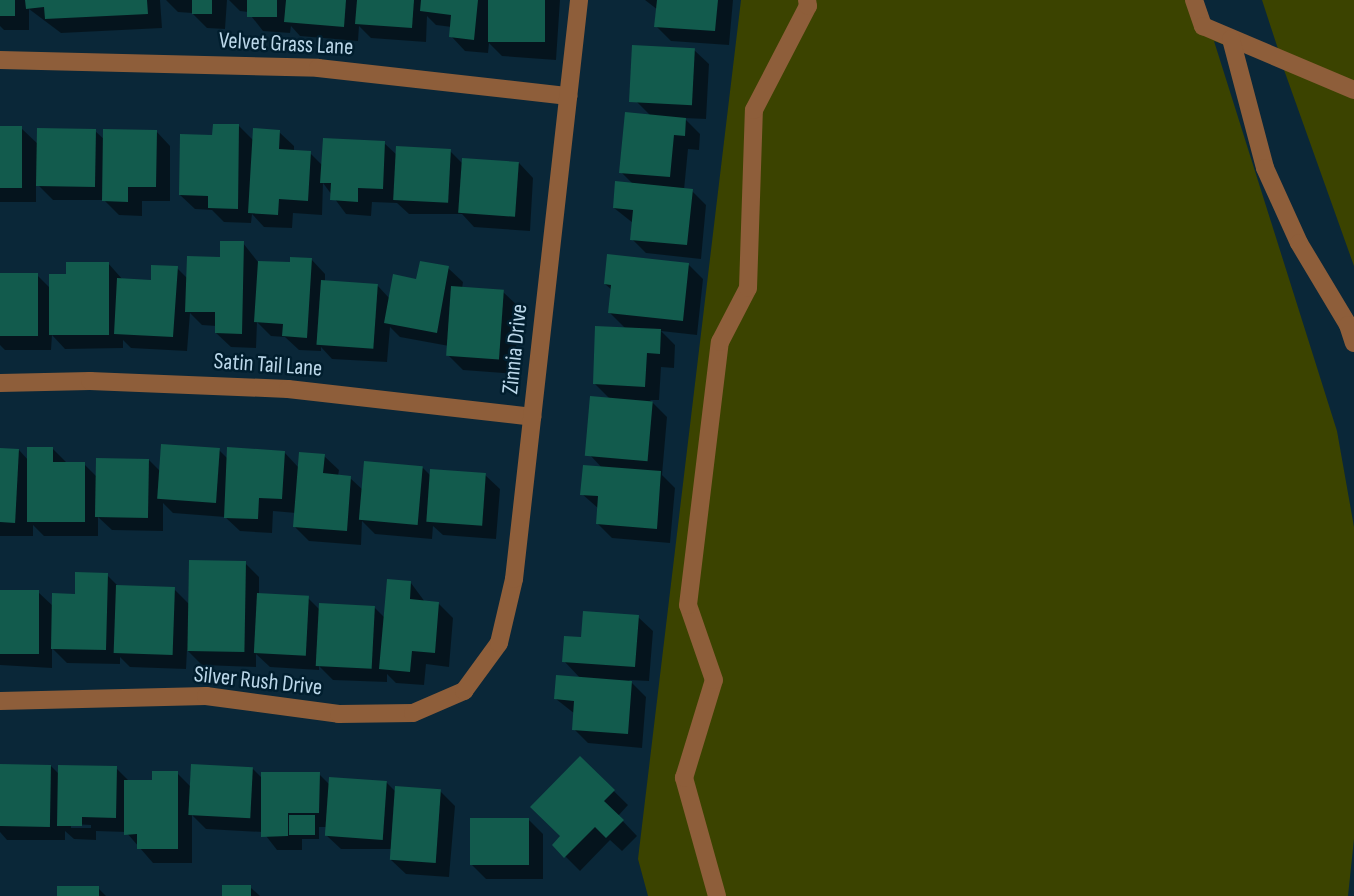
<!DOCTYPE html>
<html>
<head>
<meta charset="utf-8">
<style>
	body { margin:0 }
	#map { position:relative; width:1354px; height:896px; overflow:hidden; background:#0a2738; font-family:"Sofia Sans Condensed",sans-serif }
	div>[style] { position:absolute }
	.green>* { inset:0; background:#3b4300 }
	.shadow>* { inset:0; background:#0007 }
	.building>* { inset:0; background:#125b4d; transform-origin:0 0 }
	.minor>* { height:18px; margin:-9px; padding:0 9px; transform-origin:9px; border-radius:9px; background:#8e5e3a }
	span { translate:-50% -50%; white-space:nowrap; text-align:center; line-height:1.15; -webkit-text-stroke:5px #011e2e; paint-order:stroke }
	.street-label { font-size:23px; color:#bbd7e9 }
</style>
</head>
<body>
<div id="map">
	<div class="green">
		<i style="clip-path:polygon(741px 0,1202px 0,1209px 21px,1278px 49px,1262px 0,1354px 0,1354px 266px,1283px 67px,1214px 41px,1337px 431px,1354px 527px,1354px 839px,1348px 896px,648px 896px,638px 859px)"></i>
	</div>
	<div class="shadow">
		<i style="clip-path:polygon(0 0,160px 0,162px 28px,61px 33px,29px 9px,29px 30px,4px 30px,0 26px)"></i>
		<i style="clip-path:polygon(166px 0,227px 0,225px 29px,207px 28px,192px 13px,178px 12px)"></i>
		<i style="clip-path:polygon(229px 0,560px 0,556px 60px,502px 56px,489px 43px,488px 53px,465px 51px,451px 36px,452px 27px,436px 25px,427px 16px,426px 42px,371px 38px,359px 26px,358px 41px,300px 36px,291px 26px,290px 33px,263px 31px,248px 12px,240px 11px)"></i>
		<i style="clip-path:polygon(645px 0,733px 0,729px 45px,671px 41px,656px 26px,658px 10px)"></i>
		<i style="clip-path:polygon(633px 47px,694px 50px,709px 64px,706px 119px,684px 118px,700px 134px,699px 150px,688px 149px,684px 190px,692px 191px,706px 205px,701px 259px,646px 253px,632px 239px,633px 223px,614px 208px,634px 185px,621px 172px,651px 116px,637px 102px)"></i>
		<i style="clip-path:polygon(239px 126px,254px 141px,279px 132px,294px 146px,294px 152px,310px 153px,323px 166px,384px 143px,397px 155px,450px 151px,463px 164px,519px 163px,533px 178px,530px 231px,474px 227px,462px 214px,409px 214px,397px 203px,372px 202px,371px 216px,346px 214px,323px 183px,322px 215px,293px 213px,292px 228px,264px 227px,252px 214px,251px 223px,224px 222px,212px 210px,195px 209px,180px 195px,214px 136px)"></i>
		<i style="clip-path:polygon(0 128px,21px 128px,39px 145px,95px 131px,105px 140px,156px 131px,170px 146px,170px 201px,142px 201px,142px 216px,119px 215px,104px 200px,53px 200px,36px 183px,36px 202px,0 202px)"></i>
		<i style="clip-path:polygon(243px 243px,258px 262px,292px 264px,311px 259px,325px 274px,325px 282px,377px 285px,390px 299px,448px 268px,463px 282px,462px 289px,503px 292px,518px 306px,515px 374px,463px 370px,448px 355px,449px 346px,400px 337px,390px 327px,387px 362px,332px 359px,321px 347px,321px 351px,299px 350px,285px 337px,271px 336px,257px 322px,256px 348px,231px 347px,216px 333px,216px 326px,202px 325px,190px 313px,187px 351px,131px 348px,123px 340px,123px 348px,65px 349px,52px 335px,51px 350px,5px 350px,0 345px,0 275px,37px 275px,50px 288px,68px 276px,108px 263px,123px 280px,152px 282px,177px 268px,188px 279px)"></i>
		<i style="clip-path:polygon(689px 265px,703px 279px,697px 335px,661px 331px,675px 345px,674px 368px,661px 367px,659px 400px,650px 400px,667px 417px,662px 475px,675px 488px,670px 543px,612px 538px,597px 523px,599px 509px,582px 494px,603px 469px,590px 455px,610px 399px,594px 383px,626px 329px,610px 313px,612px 290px,605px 284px)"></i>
		<i style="clip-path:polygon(53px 449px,68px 464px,84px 464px,98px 478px,149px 460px,161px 472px,219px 450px,228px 459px,284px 452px,299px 468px,324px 456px,339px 470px,338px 476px,350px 478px,363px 490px,423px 468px,431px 476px,485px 475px,500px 489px,496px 539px,443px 535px,433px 526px,432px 539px,375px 534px,362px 521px,361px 545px,309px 541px,295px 527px,296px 513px,273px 511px,272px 533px,240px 531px,225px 517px,173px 513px,163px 503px,163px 531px,112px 530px,98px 517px,98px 536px,44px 536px,33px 525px,33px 536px,0 536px,0 450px,19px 450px,29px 461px)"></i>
		<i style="clip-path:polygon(245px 563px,259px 577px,259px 595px,308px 598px,321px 611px,374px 607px,386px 619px,411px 583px,425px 602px,439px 604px,453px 618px,449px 667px,426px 664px,424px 685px,396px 683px,387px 674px,387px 682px,333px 680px,319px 666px,319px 670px,270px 667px,256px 654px,256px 667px,202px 665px,187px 650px,186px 669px,130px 667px,120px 657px,120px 664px,67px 663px,52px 648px,52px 668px,0 665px,0 591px,38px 592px,54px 607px,107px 575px,119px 587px,174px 589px,189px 604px)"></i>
		<i style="clip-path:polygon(638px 617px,653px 631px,649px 681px,629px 680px,646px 697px,642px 748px,588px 743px,574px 729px,575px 714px,556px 699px,581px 679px,564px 661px,583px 639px)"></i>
		<i style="clip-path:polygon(580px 758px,628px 805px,618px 816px,637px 836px,622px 851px,610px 840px,580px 871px,554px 845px,563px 836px)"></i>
		<i style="clip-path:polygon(evenodd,0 766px,51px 766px,60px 775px,116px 768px,130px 782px,154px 782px,177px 773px,192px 788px,252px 768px,263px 779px,319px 774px,330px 785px,386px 782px,396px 792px,440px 791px,455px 806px,449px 877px,406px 874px,391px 860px,392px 849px,341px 849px,326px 835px,327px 827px,319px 827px,319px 839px,302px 839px,302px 850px,277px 850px,263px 832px,206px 829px,192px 815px,192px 863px,153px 863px,126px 832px,96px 831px,96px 840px,74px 839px,65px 831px,65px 840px,7px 840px,0 832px,0 766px,71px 824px,91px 825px,91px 828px,71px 828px,71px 824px)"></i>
		<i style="clip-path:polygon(528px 819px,543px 834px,543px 879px,486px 879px,471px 864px)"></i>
		<i style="clip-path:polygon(250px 887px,260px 896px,224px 896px)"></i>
		<i style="clip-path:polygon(98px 888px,106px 896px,59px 896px)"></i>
	</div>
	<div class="building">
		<i style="left:0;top:0;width:15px;height:16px"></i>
		<i style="clip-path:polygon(25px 0,147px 0,148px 14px,45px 19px,44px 7px,26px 9px)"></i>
		<i style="left:192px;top:0;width:20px;height:14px"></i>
		<i style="left:247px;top:0;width:30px;height:17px"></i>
		<i style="clip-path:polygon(286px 0,346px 0,344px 27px,284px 22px)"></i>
		<i style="clip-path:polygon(357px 0,414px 0,412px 28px,355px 24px)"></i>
		<i style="clip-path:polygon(421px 0,478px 0,474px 40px,449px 37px,451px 15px,420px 11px)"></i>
		<i style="left:488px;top:0;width:57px;height:42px"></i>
		<i style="clip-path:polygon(657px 0,718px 0,715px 31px,654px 27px)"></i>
		<i style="left:632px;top:45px;width:63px;height:57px;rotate:3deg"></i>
		<i style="clip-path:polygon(625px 112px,686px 118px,685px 136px,674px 135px,670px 177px,619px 173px)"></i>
		<i style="clip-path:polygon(213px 124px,239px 124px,238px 209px,208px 208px,208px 196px,179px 195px,180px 134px,212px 135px)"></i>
		<i style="left:0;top:126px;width:22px;height:62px"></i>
		<i style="left:37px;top:128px;width:59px;height:58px;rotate:1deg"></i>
		<i style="clip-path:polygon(253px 128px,280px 130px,279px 149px,311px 151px,308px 201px,279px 199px,278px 215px,248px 213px)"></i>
		<i style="clip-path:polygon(103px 129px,157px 130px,156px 187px,128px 187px,128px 202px,102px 201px)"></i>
		<i style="clip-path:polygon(323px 138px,385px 141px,383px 189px,358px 188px,358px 202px,330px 200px,331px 183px,320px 183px)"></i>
		<i style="left:396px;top:146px;width:55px;height:54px;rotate:3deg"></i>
		<i style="left:462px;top:158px;width:57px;height:55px;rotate:4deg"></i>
		<i style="clip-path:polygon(615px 181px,693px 189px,687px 245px,630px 240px,633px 210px,613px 208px)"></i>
		<i style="clip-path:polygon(220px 241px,244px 241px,242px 334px,215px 333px,215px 312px,185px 312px,187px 256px,220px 257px)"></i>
		<i style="clip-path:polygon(607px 254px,689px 263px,683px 321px,608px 313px,611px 285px,604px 284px)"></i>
		<i style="clip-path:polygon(290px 257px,312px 258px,307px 338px,282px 336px,283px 324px,254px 322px,258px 261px,290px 262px)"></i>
		<i style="clip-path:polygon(420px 261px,449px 266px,437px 333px,384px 323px,393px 274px,416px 279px)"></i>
		<i style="clip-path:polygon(66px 262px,109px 262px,109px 335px,49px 335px,49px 274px,66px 274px)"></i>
		<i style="clip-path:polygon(151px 265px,178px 266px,173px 337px,114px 334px,117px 278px,151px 280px)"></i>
		<i style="left:0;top:273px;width:38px;height:63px"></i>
		<i style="left:321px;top:280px;width:57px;height:65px;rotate:4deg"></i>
		<i style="left:451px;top:286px;width:53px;height:70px;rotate:4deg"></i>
		<i style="clip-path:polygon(595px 326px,661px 329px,660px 354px,647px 353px,645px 387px,593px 384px)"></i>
		<i style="left:590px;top:396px;width:63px;height:60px;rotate:5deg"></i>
		<i style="left:161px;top:444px;width:59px;height:55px;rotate:4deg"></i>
		<i style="clip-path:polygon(27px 447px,53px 447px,53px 462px,85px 462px,85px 522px,27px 522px)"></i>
		<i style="clip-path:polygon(227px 447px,285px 451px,282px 499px,259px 498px,258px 519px,224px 518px)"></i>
		<i style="left:0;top:448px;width:19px;height:74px;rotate:3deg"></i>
		<i style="clip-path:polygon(299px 452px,325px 454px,323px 473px,351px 476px,347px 531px,293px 527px)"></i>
		<i style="left:96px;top:458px;width:53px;height:59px;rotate:1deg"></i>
		<i style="left:364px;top:461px;width:59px;height:59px;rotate:5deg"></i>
		<i style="clip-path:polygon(583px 465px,661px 471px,657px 529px,596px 524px,598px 496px,580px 495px)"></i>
		<i style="left:430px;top:469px;width:56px;height:53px;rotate:4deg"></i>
		<i style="left:189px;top:560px;width:57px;height:91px;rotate:1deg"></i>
		<i style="clip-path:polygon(75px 572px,108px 573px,106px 650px,51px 649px,52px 593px,75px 594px)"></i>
		<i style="clip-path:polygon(387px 579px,411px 581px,410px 599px,439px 602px,435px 653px,412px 651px,410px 672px,379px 669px)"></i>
		<i style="left:116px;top:585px;width:59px;height:68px;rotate:2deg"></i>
		<i style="left:0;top:590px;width:39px;height:64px"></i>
		<i style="left:257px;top:593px;width:52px;height:60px;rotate:3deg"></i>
		<i style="left:319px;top:603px;width:56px;height:63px;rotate:3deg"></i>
		<i style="clip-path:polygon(583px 611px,639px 615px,635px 667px,562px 662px,564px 636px,581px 637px)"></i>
		<i style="clip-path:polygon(556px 675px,632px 681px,628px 734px,572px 730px,574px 701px,554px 699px)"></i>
		<i style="clip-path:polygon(580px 756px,615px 790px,604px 801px,624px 820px,606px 838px,595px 827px,564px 858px,552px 845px,560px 836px,530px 807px)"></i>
		<i style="left:0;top:764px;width:51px;height:62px;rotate:1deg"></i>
		<i style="left:191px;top:764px;width:62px;height:51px;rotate:3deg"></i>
		<i style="clip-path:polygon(58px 765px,117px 766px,116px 818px,82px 817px,82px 826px,57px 826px)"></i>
		<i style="clip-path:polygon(152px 771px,178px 771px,178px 849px,137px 849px,137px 834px,124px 835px,124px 780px,152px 780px)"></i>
		<i style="clip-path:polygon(261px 772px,320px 772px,319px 813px,288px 813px,288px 836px,261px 837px)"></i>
		<i style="left:329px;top:777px;width:58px;height:59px;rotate:4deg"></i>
		<i style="left:395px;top:786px;width:46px;height:74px;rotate:4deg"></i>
		<i style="left:289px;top:815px;width:26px;height:20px"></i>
		<i style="left:470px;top:818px;width:59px;height:47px"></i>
		<i style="left:222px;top:885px;width:29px;height:11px"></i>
		<i style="left:57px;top:886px;width:42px;height:10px"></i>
	</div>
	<div class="minor">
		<i style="left:1194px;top:0;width:28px;rotate:71deg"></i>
		<i style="left:1203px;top:26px;width:164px;rotate:23deg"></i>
		<i style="left:1231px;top:39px;width:133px;rotate:75.2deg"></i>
		<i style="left:1265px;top:168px;width:82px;rotate:65.6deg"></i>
		<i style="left:1299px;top:243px;width:96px;rotate:59.1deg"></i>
		<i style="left:1348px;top:325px;width:19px;rotate:72deg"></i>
		<i style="left:0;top:60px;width:318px;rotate:1.4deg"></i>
		<i style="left:318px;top:68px;width:252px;rotate:6.4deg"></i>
		<i style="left:0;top:383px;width:90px;rotate:-1.3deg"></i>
		<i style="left:90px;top:381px;width:198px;rotate:2.3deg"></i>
		<i style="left:288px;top:389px;width:246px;rotate:6.5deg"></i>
		<i style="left:0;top:701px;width:206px;rotate:-1.4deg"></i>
		<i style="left:206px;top:696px;width:134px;rotate:7.7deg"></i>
		<i style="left:339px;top:714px;width:74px;rotate:-0.8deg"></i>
		<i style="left:413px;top:713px;width:56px;rotate:-23.3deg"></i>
		<i style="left:464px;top:691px;width:59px;rotate:-53.9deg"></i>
		<i style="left:499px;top:643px;width:66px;rotate:-76.8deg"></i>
		<i style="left:514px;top:579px;width:583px;rotate:-83.59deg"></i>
		<i style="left:717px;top:896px;width:123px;rotate:-105.6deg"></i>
		<i style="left:684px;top:778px;width:102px;rotate:-73deg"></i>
		<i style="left:714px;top:680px;width:79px;rotate:-109.1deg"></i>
		<i style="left:688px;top:605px;width:265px;rotate:-83.1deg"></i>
		<i style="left:720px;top:342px;width:61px;rotate:-62.6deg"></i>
		<i style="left:748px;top:288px;width:178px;rotate:-88.1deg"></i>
		<i style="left:754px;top:110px;width:117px;rotate:-62.6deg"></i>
		<i style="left:808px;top:6px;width:6px;rotate:-99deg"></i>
	</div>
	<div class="street-label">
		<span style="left:286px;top:44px;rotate:3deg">Velvet Grass Lane</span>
		<span style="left:515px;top:349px;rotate:-84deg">Zinnia Drive</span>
		<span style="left:268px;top:365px;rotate:4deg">Satin Tail Lane</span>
		<span style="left:258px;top:681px;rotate:6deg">Silver Rush Drive</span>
	</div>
</div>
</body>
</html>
